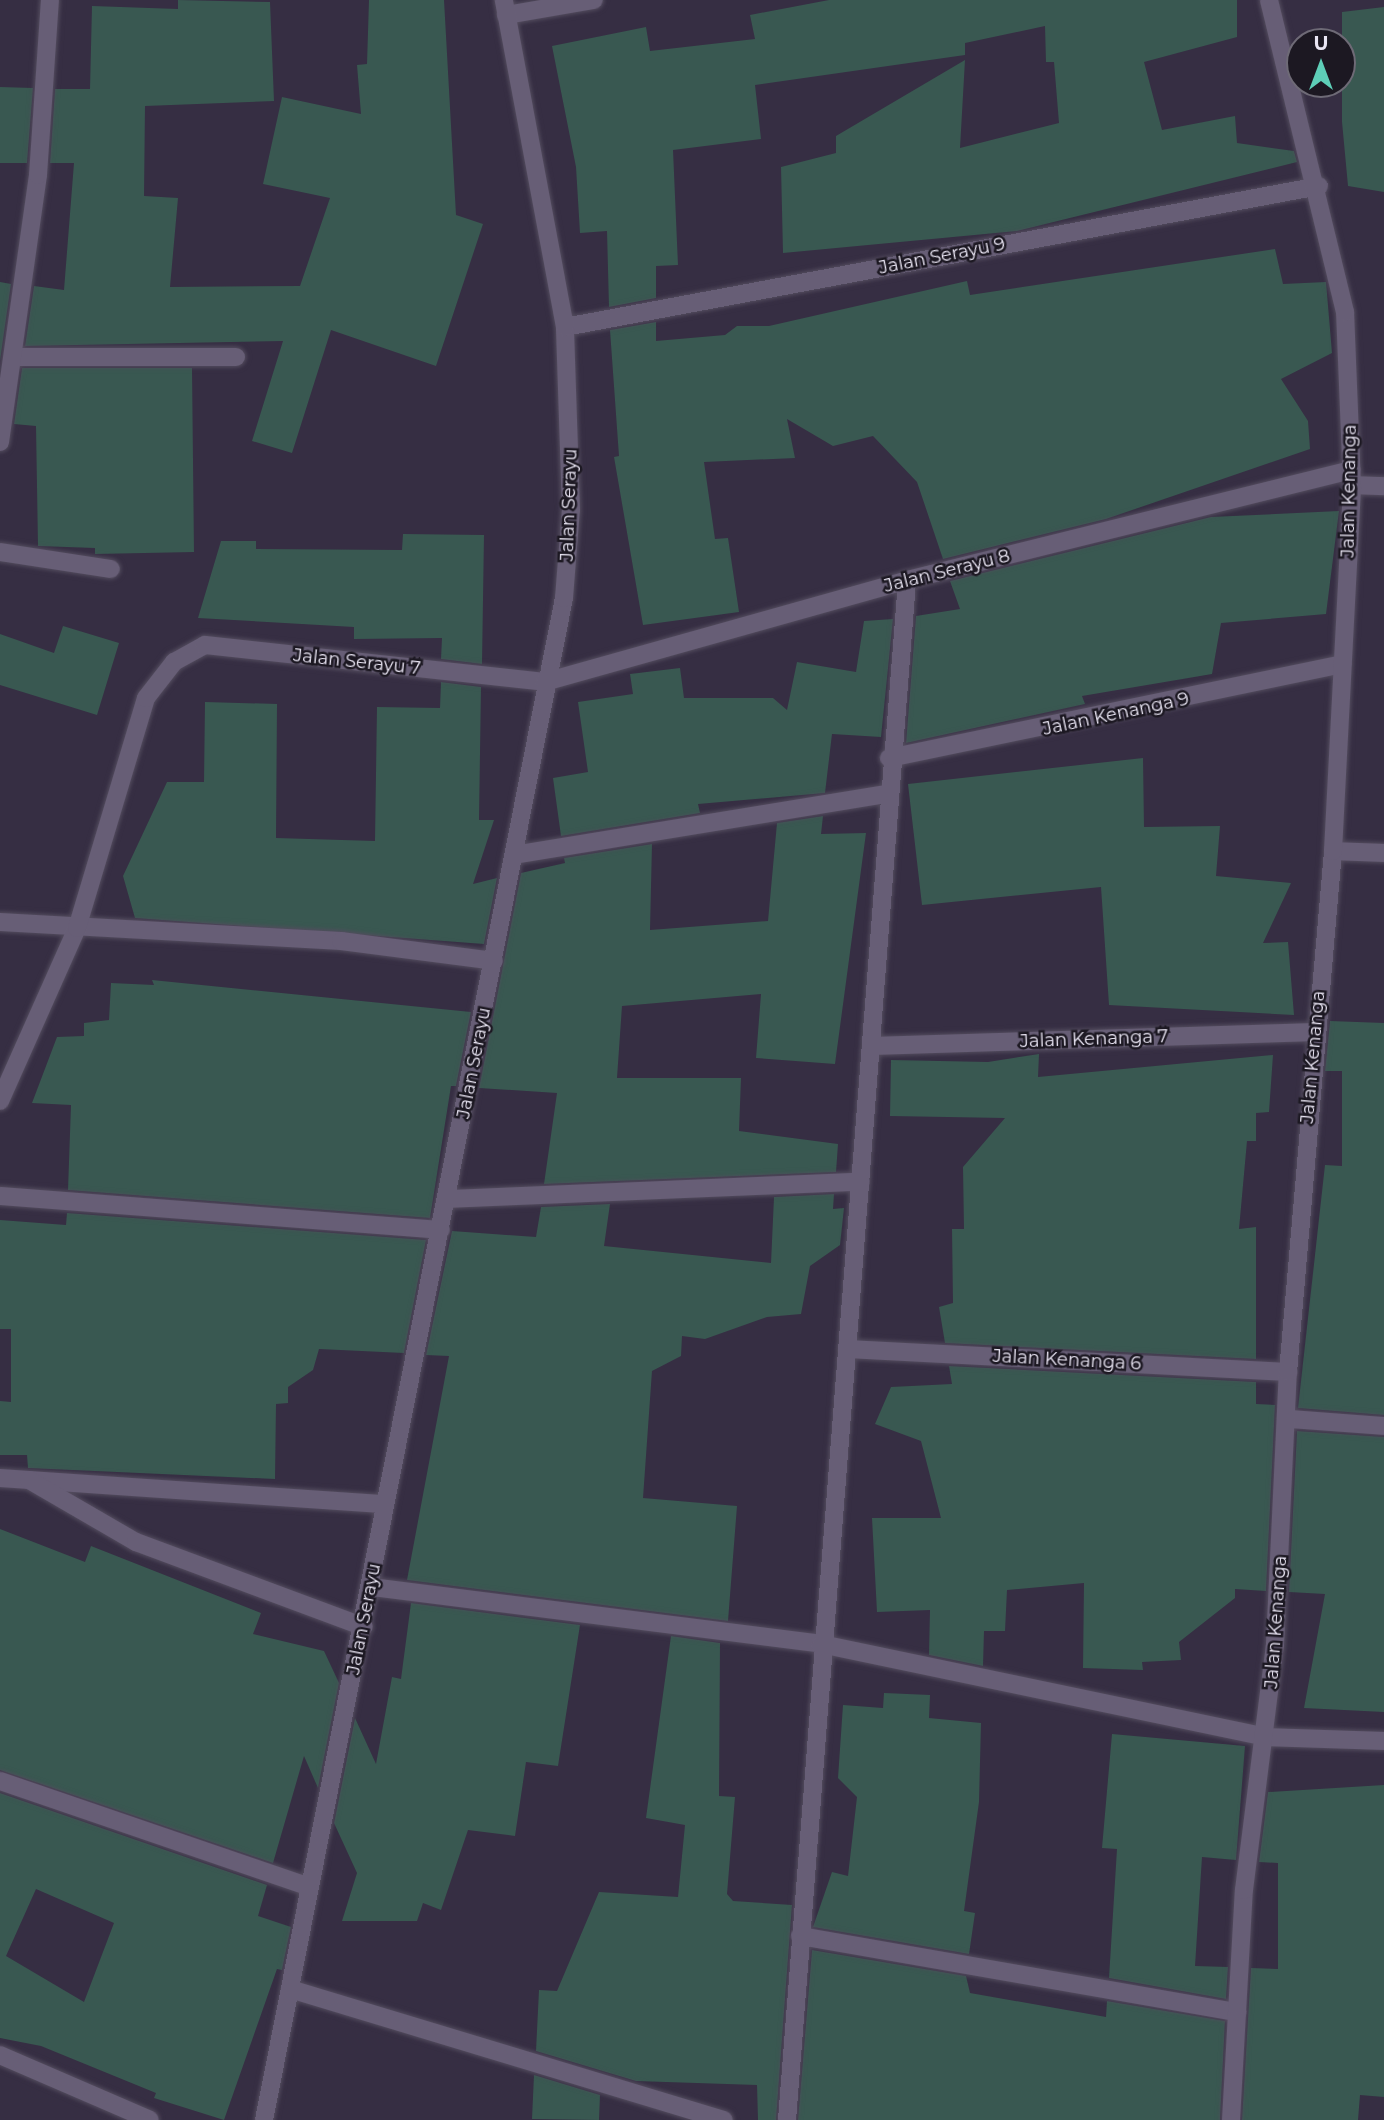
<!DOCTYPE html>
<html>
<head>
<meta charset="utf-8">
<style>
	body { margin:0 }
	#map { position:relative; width:1384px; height:2120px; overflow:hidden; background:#362e43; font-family:Montserrat,sans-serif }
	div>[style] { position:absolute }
	.building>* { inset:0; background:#395851 }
	.roads { filter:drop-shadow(0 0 2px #534c5e) drop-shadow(0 0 2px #534c5e) }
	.minor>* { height:18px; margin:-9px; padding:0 9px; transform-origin:9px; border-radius:9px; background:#675e76 }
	span { translate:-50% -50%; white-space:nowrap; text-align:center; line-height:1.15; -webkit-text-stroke:5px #1c1822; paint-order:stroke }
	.street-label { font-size:18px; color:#eae6f4 }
	.north { position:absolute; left:1286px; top:28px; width:70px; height:70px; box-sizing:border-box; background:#1c1822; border:2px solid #6e6a76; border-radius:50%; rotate:0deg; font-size:19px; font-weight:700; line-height:28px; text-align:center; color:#eae6f4 }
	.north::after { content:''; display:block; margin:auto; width:24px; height:32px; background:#5eceb8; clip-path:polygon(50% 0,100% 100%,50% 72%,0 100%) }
</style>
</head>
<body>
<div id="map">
	<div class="building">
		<i style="clip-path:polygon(178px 0,270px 2px,274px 101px,145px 106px,144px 196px,178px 198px,170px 287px,300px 286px,330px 198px,263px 184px,282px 97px,361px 114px,357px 65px,367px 64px,369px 0,444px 0,456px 215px,483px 224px,436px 366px,331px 330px,292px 453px,252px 441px,283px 341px,25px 346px,34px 286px,64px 290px,74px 163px,50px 163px,55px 89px,90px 89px,92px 6px,178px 9px)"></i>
		<i style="clip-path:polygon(829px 0,1237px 0,1237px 37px,1144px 62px,1162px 130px,1235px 116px,1237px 143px,1294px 151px,1297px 162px,1017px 231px,783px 253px,781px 167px,836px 153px,836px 136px,965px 60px,960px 148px,1059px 123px,1054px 62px,1046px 62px,1045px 26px,965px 43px,965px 55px,755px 85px,761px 139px,673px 150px,678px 265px,656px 266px,656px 298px,609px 307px,607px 231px,580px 233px,576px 167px,552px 46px,646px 27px,650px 51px,755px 39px,750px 15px)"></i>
		<i style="clip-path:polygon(1384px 7px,1384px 192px,1348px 186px,1342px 122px,1342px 12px)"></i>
		<i style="clip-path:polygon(0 87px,33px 88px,27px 163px,0 163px)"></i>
		<i style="clip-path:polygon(1275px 249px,1283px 284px,1326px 282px,1332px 353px,1281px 379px,1308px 421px,1310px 449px,1106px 519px,943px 559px,917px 482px,873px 436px,833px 446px,787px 419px,795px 458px,704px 462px,715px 539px,728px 538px,739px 612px,643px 625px,614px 457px,619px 456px,610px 330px,656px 322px,656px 341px,725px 335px,737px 326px,769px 326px,967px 281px,970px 295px)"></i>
		<i style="clip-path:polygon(0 282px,11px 284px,0 361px)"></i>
		<i style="clip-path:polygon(22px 368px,192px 368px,194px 552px,95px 554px,95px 548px,38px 546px,36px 426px,14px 424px)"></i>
		<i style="clip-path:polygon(1339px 511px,1326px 614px,1221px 623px,1212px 674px,1082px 696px,1085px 704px,906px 743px,916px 616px,960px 609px,950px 581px,1211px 517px)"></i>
		<i style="clip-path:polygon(403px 534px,484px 535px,482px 664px,441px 659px,442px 638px,354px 639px,354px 627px,198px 618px,221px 541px,256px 541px,256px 549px,402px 550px)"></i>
		<i style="clip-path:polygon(893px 619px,881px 737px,832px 734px,825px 793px,698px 804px,700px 813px,561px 836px,553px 778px,588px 772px,578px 702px,633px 694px,630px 674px,680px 668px,684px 698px,773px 698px,787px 710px,797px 662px,856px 672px,864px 621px)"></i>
		<i style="clip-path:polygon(63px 626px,119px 643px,97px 715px,0 685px,0 634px,54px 653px)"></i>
		<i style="clip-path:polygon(441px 682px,481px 687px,479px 820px,494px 820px,473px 884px,497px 878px,484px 944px,135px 918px,123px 876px,167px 782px,204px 782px,205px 702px,277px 704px,276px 838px,375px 841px,377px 707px,440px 708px)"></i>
		<i style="clip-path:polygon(1143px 758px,1144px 827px,1220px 826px,1216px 876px,1291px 883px,1263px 943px,1288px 942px,1294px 1015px,1109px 1005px,1101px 887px,922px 905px,908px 784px)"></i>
		<i style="clip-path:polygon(823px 816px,821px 834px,866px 833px,835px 1064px,756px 1058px,761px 994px,622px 1006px,617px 1078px,741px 1078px,739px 1131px,838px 1144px,836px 1172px,544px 1184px,557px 1093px,479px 1088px,521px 873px,565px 863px,564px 858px,652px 844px,650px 930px,768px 921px,777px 823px)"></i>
		<i style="clip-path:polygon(152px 980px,471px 1012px,456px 1086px,451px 1086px,430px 1218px,68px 1190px,71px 1105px,32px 1103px,57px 1037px,84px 1036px,84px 1023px,109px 1020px,111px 983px,154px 985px)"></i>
		<i style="clip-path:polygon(1330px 1021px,1384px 1023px,1384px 1415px,1298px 1408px,1325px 1165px,1342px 1166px,1342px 1071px,1325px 1071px)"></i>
		<i style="clip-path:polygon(1039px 1054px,1038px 1077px,1273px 1055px,1269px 1112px,1256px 1113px,1256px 1141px,1247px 1141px,1239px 1229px,1256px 1227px,1256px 1359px,945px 1343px,939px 1307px,953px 1303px,952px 1229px,964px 1229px,963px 1167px,1005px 1118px,890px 1116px,891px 1060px,988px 1062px)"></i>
		<i style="clip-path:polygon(834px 1194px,833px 1209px,844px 1208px,840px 1245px,810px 1266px,801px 1314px,767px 1317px,705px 1339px,682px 1336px,681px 1356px,652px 1371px,643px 1498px,737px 1506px,728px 1621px,407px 1580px,449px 1356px,426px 1355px,452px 1231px,536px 1237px,541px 1207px,610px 1204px,604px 1246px,771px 1263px,774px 1197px)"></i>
		<i style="clip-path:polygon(67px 1213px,426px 1240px,404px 1353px,319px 1349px,313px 1370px,288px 1387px,288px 1403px,276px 1404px,275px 1479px,28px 1468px,27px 1455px,0 1455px,0 1401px,11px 1402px,11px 1329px,0 1329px,0 1220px,66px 1225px)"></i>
		<i style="clip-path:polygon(949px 1366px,1256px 1382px,1256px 1404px,1275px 1405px,1266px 1591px,1235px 1589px,1235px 1598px,1179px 1642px,1181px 1660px,1142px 1662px,1143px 1670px,1083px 1668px,1084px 1583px,1007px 1590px,1005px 1631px,984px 1631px,983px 1666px,929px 1655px,930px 1610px,877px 1612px,872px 1518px,941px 1518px,921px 1441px,875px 1424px,891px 1387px,952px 1384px)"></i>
		<i style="clip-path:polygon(1297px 1431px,1384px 1437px,1384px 1712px,1304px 1708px,1325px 1594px,1289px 1592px)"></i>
		<i style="clip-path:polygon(0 1529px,85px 1562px,91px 1546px,261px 1613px,253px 1634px,324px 1651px,339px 1683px,318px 1788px,304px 1756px,273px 1863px,0 1770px)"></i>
		<i style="clip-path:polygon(411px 1603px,580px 1625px,558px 1766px,526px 1762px,515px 1836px,468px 1830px,441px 1910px,423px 1903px,417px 1921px,342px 1921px,357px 1873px,334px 1823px,355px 1718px,376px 1764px,392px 1677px,401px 1679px)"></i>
		<i style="clip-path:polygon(671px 1636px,720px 1643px,719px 1796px,735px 1797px,727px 1894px,733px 1901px,792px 1905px,776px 2120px,758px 2120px,757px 2085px,636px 2081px,536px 2051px,539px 1990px,557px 1991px,599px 1892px,678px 1897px,685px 1825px,646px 1818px)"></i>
		<i style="clip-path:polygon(884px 1693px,930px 1695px,929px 1718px,981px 1723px,979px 1802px,964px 1911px,975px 1913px,969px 1954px,813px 1927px,832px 1872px,848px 1876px,857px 1797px,838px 1778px,843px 1705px,883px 1708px)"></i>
		<i style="clip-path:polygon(1112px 1734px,1245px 1746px,1236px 1860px,1202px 1857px,1195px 1966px,1228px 1967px,1226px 1999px,1109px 1978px,1117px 1849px,1102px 1848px)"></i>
		<i style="clip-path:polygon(1384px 1785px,1384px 2097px,1360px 2095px,1358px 2120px,1242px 2120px,1251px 1968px,1278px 1969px,1278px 1863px,1259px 1862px,1268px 1792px)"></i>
		<i style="clip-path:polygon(evenodd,0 1793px,267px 1885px,258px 1916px,291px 1927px,282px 1970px,277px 1969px,224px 2120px,154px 2098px,156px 2093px,41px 2046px,0 2038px,0 1793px,36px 1889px,114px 1923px,84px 2002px,6px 1956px,36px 1889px)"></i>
		<i style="clip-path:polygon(812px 1950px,966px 1976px,970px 1993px,1106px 2017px,1107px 2001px,1225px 2021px,1220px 2120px,798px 2120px)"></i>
		<i style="clip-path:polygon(534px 2075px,600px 2095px,599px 2120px,532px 2119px)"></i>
	</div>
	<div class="roads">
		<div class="minor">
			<i style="left:506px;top:15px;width:89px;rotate:-9.7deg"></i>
			<i style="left:565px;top:327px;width:767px;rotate:-10.59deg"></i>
			<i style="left:16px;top:357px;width:220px"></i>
			<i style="left:0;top:442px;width:270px;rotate:-81.9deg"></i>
			<i style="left:38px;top:175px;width:175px;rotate:-86.1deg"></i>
			<i style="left:1352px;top:485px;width:32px;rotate:2deg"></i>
			<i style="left:0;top:552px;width:112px;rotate:8.7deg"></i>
			<i style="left:889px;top:758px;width:463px;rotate:-11.7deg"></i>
			<i style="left:1333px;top:851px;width:51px;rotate:2.2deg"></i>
			<i style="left:514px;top:855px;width:378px;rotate:-9.3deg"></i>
			<i style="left:0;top:922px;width:342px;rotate:3.2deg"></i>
			<i style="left:341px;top:941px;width:154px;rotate:7.4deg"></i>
			<i style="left:873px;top:1046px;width:442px;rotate:-1.8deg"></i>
			<i style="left:0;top:1101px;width:189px;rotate:-66deg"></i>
			<i style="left:77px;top:928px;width:240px;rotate:-73.3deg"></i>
			<i style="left:146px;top:698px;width:46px;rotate:-52.1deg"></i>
			<i style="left:174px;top:662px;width:35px;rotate:-29deg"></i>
			<i style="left:205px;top:645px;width:342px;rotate:6.2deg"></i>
			<i style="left:545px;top:682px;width:376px;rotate:-15.7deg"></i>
			<i style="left:907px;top:580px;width:458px;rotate:-13.9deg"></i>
			<i style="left:0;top:1196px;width:442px;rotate:4.4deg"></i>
			<i style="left:448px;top:1199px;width:413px;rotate:-2.4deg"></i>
			<i style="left:847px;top:1349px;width:442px;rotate:3deg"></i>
			<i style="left:1289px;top:1419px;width:95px;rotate:4.2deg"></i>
			<i style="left:0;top:1478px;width:386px;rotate:3.9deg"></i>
			<i style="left:29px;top:1480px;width:124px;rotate:30.1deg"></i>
			<i style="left:136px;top:1542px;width:243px;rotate:20.4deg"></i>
			<i style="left:372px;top:1587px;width:453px;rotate:7.2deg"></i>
			<i style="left:821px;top:1644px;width:454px;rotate:11.8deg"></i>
			<i style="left:1265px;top:1737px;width:119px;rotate:1.9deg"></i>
			<i style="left:0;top:1781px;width:327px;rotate:18.9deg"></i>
			<i style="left:800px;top:1936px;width:444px;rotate:9.9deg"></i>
			<i style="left:290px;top:1989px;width:453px;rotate:16.8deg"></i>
			<i style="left:0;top:2055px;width:163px;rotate:23.4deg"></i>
			<i style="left:264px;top:2120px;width:1551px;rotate:-78.85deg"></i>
			<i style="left:564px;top:598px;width:88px;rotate:-85.5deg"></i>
			<i style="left:571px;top:510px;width:183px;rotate:-91.9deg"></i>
			<i style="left:565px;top:327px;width:333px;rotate:-100.6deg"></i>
			<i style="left:787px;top:2120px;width:1545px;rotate:-85.54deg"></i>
			<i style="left:1231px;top:2120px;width:230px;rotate:-86.8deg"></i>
			<i style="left:1244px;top:1890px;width:248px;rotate:-82.8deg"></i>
			<i style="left:1275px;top:1644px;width:272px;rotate:-87.3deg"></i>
			<i style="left:1288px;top:1372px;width:523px;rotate:-85.06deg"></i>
			<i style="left:1333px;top:851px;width:366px;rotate:-87deg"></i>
			<i style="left:1352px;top:485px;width:173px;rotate:-92.3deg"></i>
			<i style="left:1345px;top:312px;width:321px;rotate:-103.7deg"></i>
		</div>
	</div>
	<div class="street-label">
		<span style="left:942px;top:256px;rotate:-11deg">Jalan Serayu 9</span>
		<span style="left:1349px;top:491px;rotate:-89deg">Jalan Kenanga</span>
		<span style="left:569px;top:505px;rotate:-88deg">Jalan Serayu</span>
		<span style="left:947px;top:571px;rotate:-14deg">Jalan Serayu 8</span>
		<span style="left:357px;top:662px;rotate:6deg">Jalan Serayu 7</span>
		<span style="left:1116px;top:714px;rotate:-12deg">Jalan Kenanga 9</span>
		<span style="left:1094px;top:1039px;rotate:-2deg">Jalan Kenanga 7</span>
		<span style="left:1313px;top:1057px;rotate:-85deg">Jalan Kenanga</span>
		<span style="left:474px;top:1063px;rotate:-79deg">Jalan Serayu</span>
		<span style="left:1067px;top:1360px;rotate:3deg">Jalan Kenanga 6</span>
		<span style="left:364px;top:1619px;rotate:-79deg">Jalan Serayu</span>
		<span style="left:1276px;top:1622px;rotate:-86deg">Jalan Kenanga</span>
	</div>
	<div class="north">U</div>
</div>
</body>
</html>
